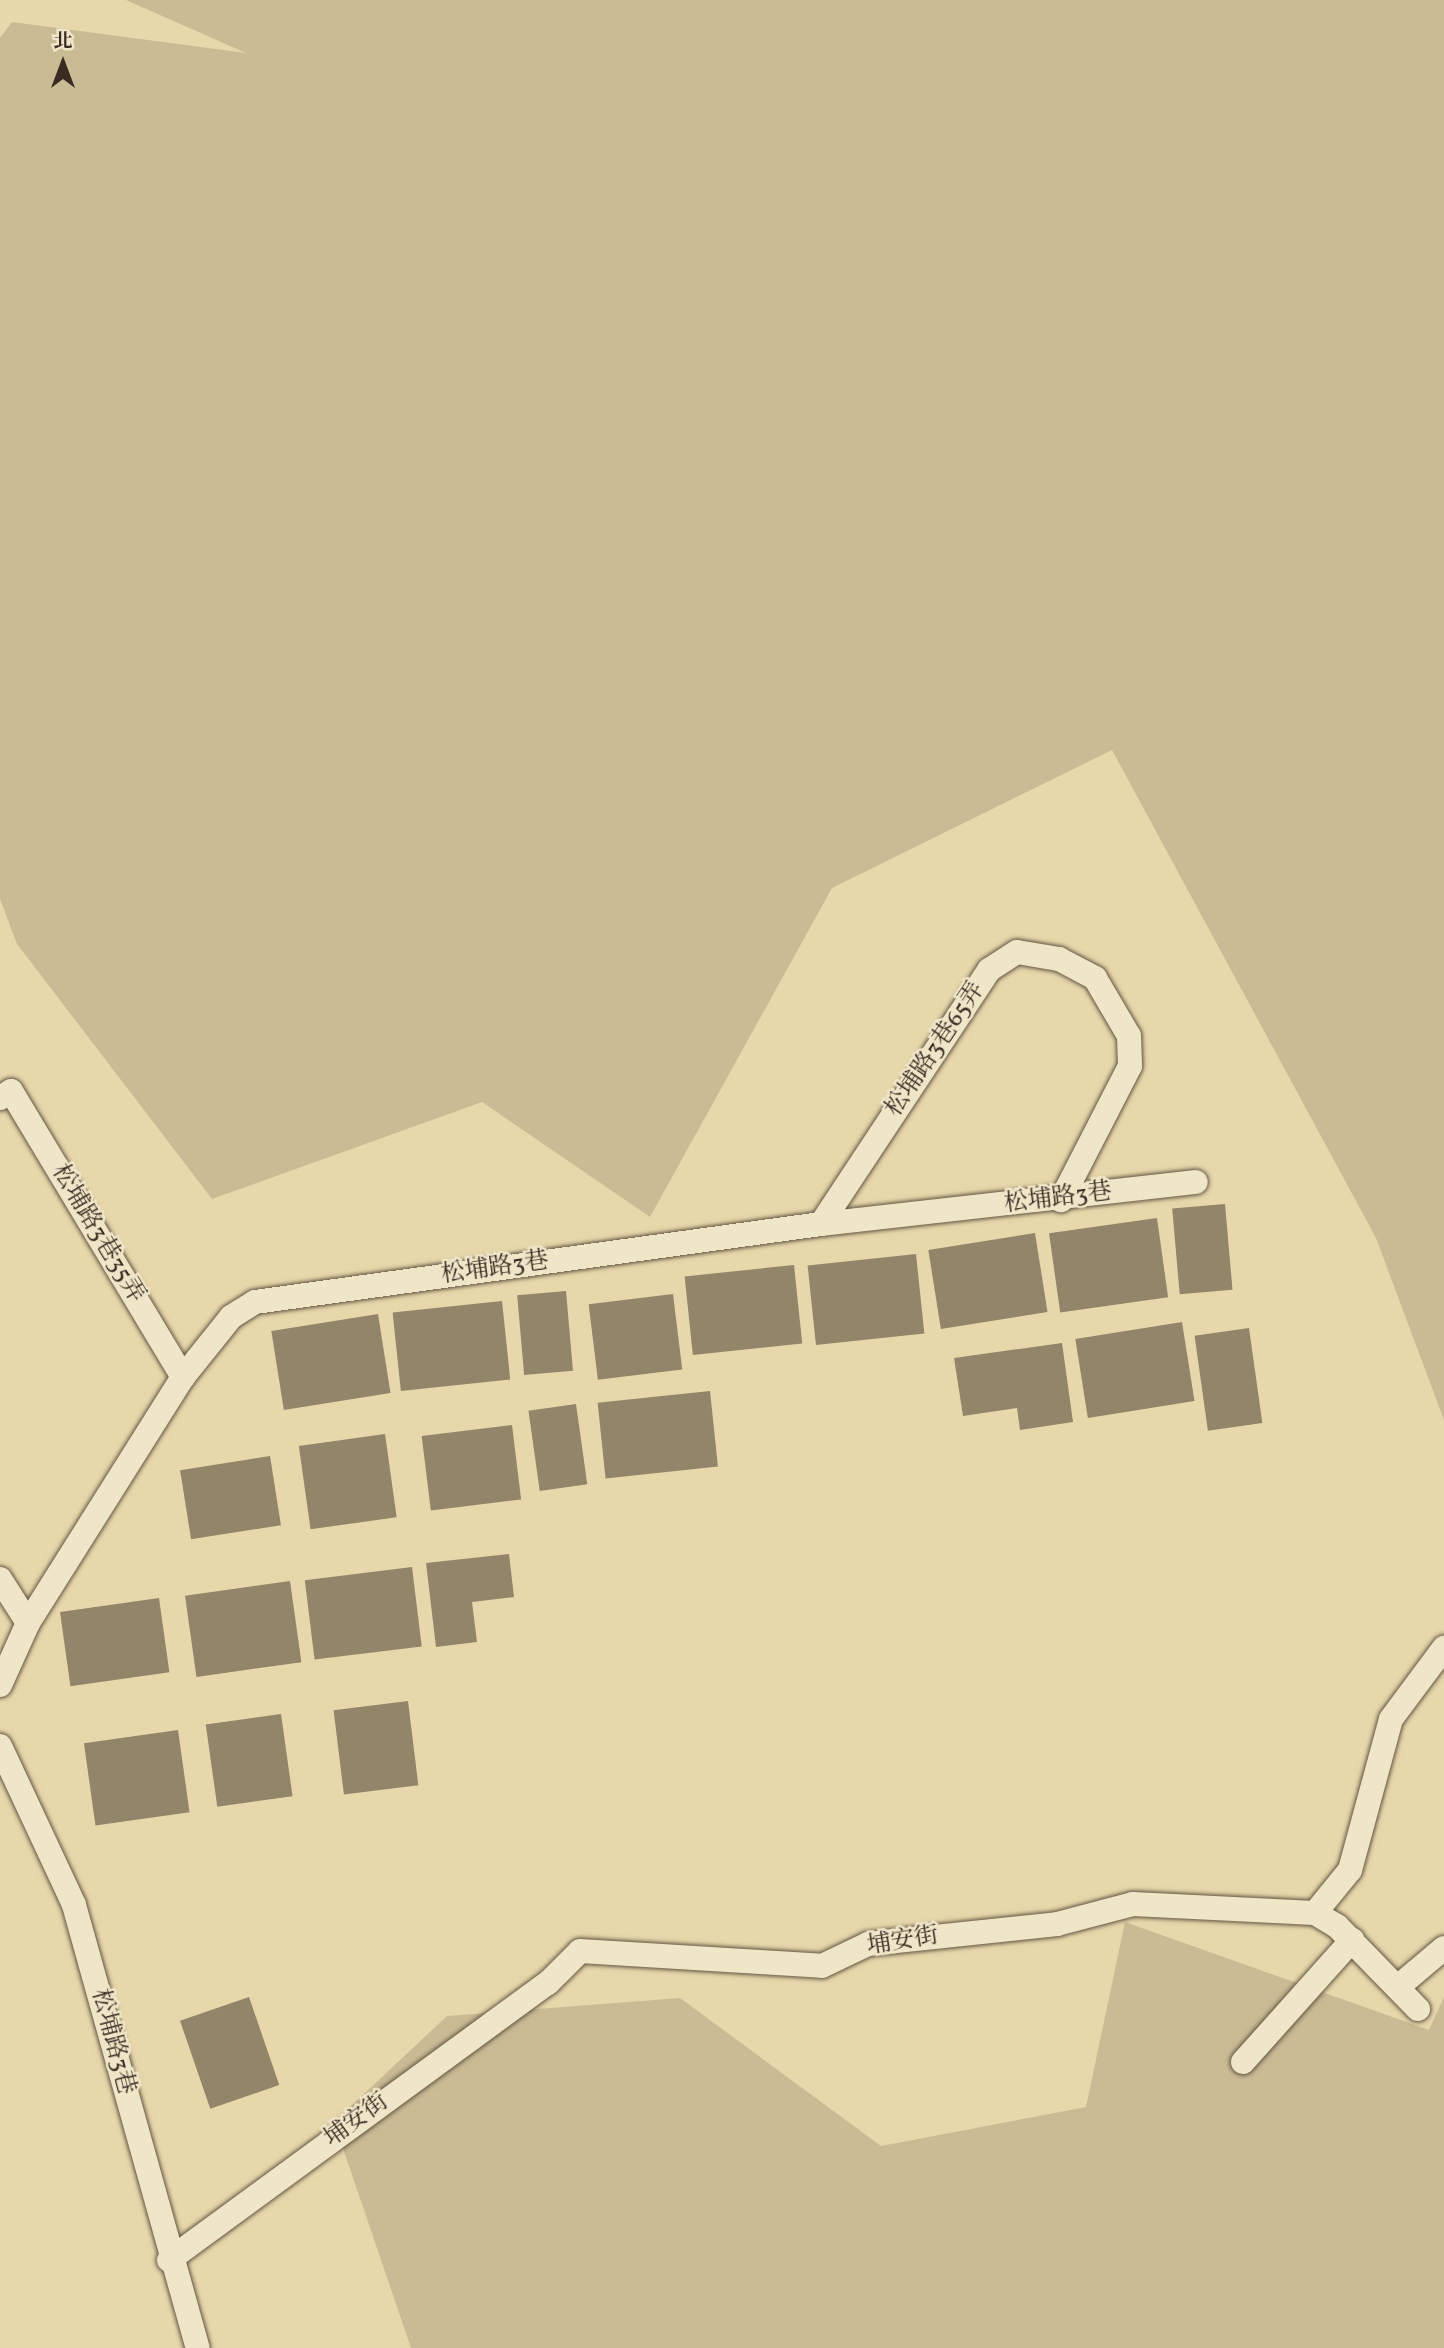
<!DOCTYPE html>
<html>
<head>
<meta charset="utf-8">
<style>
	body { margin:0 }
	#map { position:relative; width:1444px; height:2348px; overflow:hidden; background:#e7d8ab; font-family:Vollkorn,"Noto Serif TC",serif }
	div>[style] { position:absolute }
	.green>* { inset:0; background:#c9bb94 }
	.building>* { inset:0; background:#938569; transform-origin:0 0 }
	.roads { filter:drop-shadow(0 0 2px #645644) drop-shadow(0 0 2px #645644) }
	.lane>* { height:24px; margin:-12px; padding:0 12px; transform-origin:12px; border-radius:12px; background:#efe6c8 }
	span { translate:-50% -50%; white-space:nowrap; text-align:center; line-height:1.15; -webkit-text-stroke:5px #efe6c8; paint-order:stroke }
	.street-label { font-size:24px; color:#392b21 }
	.north { position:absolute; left:28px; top:28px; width:70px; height:70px; -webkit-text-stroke:5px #efe6c8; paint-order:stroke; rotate:0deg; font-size:19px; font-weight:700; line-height:28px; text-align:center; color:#392b21 }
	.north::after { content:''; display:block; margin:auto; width:24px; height:32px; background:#392b21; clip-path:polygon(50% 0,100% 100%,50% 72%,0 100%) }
</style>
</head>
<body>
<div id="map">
	<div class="green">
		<i style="clip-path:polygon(126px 0,1444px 0,1444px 1420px,1376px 1238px,1112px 750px,832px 888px,650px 1217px,482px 1102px,212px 1199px,17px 944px,0 899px,0 38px,12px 22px,246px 53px)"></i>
		<i style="clip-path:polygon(1125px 1922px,1429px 2030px,1444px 1997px,1444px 2348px,411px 2348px,334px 2122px,447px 2016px,680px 1998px,881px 2146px,1086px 2107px)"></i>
	</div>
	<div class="building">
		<i style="left:1225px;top:1204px;width:86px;height:53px;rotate:85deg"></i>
		<i style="left:1157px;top:1218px;width:80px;height:109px;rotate:82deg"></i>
		<i style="left:1035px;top:1233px;width:80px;height:108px;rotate:81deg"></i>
		<i style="left:916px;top:1254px;width:80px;height:109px;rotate:84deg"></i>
		<i style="left:794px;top:1265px;width:79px;height:110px;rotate:84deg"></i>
		<i style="left:566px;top:1291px;width:80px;height:49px;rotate:85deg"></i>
		<i style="left:673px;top:1294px;width:76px;height:85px;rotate:83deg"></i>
		<i style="left:502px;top:1301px;width:79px;height:110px;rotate:84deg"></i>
		<i style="left:378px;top:1314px;width:80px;height:108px;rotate:81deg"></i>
		<i style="left:1182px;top:1322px;width:80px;height:108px;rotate:81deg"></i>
		<i style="left:1249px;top:1328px;width:96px;height:55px;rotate:82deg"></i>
		<i style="clip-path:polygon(1062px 1343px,1073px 1422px,1020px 1430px,1017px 1408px,963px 1416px,954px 1358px)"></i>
		<i style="left:710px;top:1391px;width:76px;height:113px;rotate:84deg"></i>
		<i style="left:576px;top:1404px;width:81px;height:48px;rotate:82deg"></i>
		<i style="left:512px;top:1425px;width:75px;height:91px;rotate:83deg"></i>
		<i style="left:385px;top:1434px;width:84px;height:87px;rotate:82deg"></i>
		<i style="left:270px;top:1456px;width:70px;height:91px;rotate:81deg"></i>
		<i style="clip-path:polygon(509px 1554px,514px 1597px,472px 1602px,477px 1642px,436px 1647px,426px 1563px)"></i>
		<i style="left:412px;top:1567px;width:80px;height:108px;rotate:83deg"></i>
		<i style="left:290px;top:1581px;width:82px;height:106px;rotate:82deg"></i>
		<i style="left:159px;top:1598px;width:75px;height:100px;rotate:82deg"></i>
		<i style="left:408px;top:1701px;width:85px;height:75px;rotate:83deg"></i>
		<i style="left:281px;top:1714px;width:83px;height:76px;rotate:82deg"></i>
		<i style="left:178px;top:1730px;width:83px;height:95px;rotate:82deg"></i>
		<i style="left:249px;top:1997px;width:93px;height:73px;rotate:71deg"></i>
	</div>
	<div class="roads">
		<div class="lane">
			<i style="left:0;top:1098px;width:13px;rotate:-32deg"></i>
			<i style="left:11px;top:1091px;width:334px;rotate:59deg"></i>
			<i style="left:821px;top:1224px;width:305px;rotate:-56.5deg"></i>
			<i style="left:989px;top:970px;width:33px;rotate:-33deg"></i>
			<i style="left:1017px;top:952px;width:43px;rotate:9.5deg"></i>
			<i style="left:1059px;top:959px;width:41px;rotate:27.8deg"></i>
			<i style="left:1095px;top:978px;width:67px;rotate:59.6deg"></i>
			<i style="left:1129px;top:1036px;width:30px;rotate:88deg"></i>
			<i style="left:1130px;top:1066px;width:151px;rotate:117.2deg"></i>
			<i style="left:0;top:1579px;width:52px;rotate:57.5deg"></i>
			<i style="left:0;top:1685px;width:68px;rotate:-65.7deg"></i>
			<i style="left:28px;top:1623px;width:291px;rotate:-57.8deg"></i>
			<i style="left:183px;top:1377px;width:77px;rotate:-51.3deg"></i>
			<i style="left:231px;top:1317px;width:28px;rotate:-32deg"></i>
			<i style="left:255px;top:1302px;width:571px;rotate:-7.85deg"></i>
			<i style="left:821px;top:1224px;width:377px;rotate:-6.4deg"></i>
			<i style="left:0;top:1746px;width:175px;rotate:65deg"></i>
			<i style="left:74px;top:1905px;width:460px;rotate:74.4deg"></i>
			<i style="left:1315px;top:1913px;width:26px;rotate:31deg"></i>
			<i style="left:1337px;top:1926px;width:116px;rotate:45.7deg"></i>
			<i style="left:1399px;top:1986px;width:59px;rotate:-40.2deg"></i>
			<i style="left:1243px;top:2062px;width:164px;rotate:-48.2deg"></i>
			<i style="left:169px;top:2260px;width:469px;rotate:-36.2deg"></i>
			<i style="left:548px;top:1983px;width:45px;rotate:-45deg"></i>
			<i style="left:580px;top:1951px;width:242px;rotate:3.5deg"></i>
			<i style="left:822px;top:1966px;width:51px;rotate:-25.6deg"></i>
			<i style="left:868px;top:1944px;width:190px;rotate:-6deg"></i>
			<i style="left:1057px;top:1924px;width:79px;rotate:-14.7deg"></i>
			<i style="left:1133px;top:1904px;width:182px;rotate:2.8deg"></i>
			<i style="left:1315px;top:1913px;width:55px;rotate:-50.9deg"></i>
			<i style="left:1350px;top:1870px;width:156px;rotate:-74.8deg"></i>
			<i style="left:1391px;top:1719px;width:89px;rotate:-53.3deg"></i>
		</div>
	</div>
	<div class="street-label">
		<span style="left:936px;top:1050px;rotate:-56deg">松埔路3巷65弄</span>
		<span style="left:1058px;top:1199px;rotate:-7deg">松埔路3巷</span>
		<span style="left:97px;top:1234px;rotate:59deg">松埔路3巷35弄</span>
		<span style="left:495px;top:1269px;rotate:-8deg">松埔路3巷</span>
		<span style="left:903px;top:1942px;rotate:-9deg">埔安街</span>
		<span style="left:112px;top:2042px;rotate:75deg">松埔路3巷</span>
		<span style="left:357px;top:2121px;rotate:-36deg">埔安街</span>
	</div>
	<div class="north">北</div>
</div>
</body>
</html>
